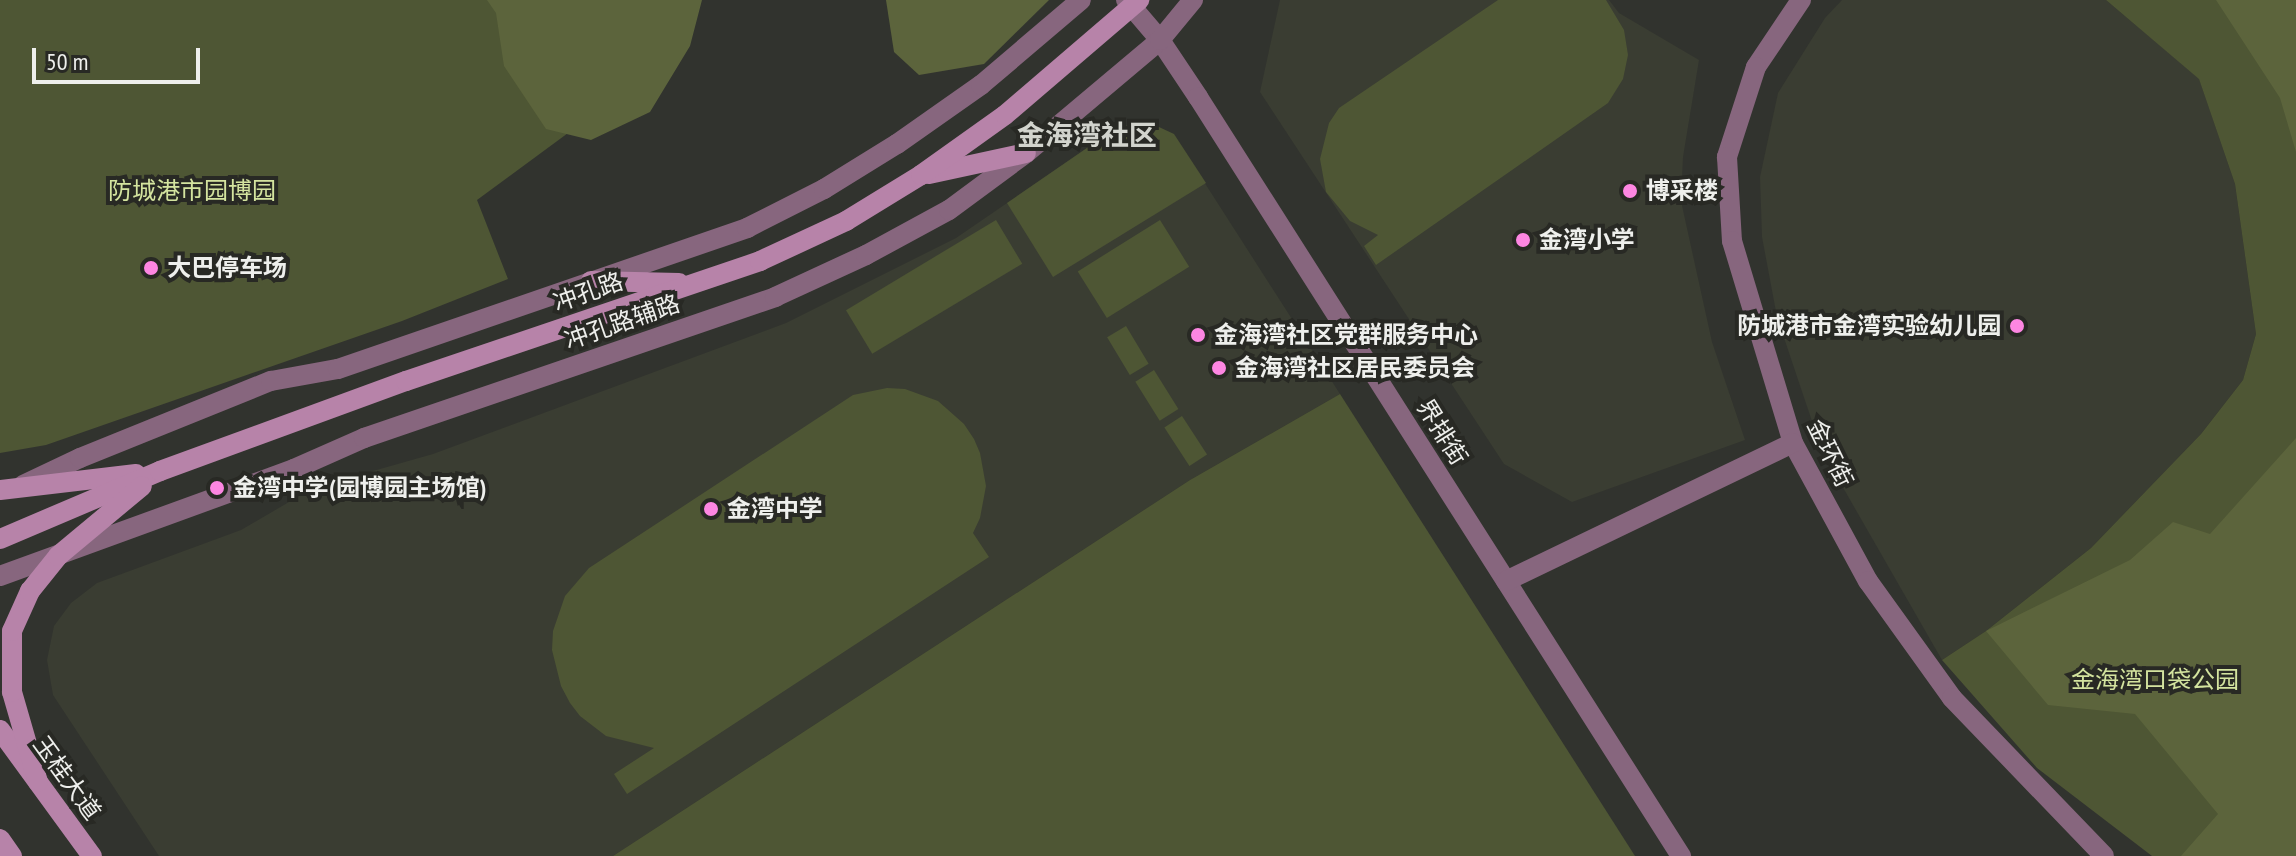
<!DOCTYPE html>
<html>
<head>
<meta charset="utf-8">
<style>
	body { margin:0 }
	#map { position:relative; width:2296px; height:856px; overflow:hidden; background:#31332e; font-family:"PT Sans Narrow","Noto Sans SC",sans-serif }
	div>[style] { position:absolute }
	.built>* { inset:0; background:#3a3d32 }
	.green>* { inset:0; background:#4e5634; transform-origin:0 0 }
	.forest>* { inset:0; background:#5c643c }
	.street>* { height:20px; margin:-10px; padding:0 10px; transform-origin:10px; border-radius:10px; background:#87667e }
	.secondary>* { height:20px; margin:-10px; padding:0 10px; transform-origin:10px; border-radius:10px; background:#b783a9 }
	.dots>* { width:22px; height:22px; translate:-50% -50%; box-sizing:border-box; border:4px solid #282924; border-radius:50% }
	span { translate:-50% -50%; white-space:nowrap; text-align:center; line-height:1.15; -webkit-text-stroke:8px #282924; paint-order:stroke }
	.park-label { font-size:24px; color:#d4e49f }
	.poi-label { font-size:24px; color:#eeefec; font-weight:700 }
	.left { translate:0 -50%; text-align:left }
	.right { translate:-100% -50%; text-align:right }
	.street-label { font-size:24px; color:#eeefec }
	.quarter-label { font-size:28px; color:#d2d4cd; font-weight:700 }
	.scale { position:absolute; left:32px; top:48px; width:168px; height:36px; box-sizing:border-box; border:4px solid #eeefec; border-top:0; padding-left:10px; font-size:24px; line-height:28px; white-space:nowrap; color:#eeefec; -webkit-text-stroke:6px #282924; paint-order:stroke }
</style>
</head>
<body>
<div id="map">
	<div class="built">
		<i style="clip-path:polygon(1280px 0,1609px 0,1619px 13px,1699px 60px,1683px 157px,1681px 201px,1712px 342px,1745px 440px,1572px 502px,1504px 464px,1260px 92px)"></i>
		<i style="clip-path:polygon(1842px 0,2106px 0,2199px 78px,2235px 184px,2256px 334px,2243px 380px,2201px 434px,2091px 548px,1986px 631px,1942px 660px,1822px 451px,1777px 317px,1762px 237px,1760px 177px,1778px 93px,1825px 18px)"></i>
		<i style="clip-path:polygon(1146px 121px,1174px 135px,1340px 394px,1190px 480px,613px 856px,159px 856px,53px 695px,47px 660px,54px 626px,71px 603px,97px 583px,241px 530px,313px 488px,433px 454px,786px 323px,956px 238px,1116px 128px)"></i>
	</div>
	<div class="green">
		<i style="clip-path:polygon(0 0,514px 0,583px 122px,477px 200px,508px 279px,402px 321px,46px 445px,0 453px)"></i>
		<i style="clip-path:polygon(1498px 0,1606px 0,1624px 30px,1628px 55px,1623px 79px,1608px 103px,1376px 265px,1364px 246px,1378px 235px,1350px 221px,1326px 192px,1320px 159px,1329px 123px,1339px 108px)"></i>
		<i style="clip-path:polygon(2106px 0,2296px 0,2296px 856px,2152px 856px,2037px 768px,1942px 660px,1986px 631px,2091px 548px,2201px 434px,2243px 380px,2256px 334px,2235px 184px,2199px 79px)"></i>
		<i style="clip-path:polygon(1146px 121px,1174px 134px,1206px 183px,1053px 277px,1007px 203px,1116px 128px)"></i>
		<i style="left:996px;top:220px;width:51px;height:175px;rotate:59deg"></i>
		<i style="left:1160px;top:220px;width:55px;height:97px;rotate:58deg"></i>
		<i style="left:1126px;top:326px;width:44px;height:22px;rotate:59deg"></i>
		<i style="left:1154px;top:370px;width:46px;height:22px;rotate:58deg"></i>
		<i style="clip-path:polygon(887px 388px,905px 389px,938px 401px,964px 424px,974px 439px,980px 453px,986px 486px,980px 518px,973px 533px,989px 557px,627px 794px,614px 774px,654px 748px,606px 736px,580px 716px,570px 703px,561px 686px,552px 650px,553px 631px,565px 596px,589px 568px,853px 395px)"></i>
		<i style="clip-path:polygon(1340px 394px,1635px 856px,613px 856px,1190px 480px)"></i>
		<i style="left:1182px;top:416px;width:46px;height:21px;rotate:57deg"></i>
	</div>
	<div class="forest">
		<i style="clip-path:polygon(487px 0,702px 0,690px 46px,650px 112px,591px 140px,546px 129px,504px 66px,496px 13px)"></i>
		<i style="clip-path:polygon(886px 0,1049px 0,984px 64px,919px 75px,894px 52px)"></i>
		<i style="clip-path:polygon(2216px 0,2296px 0,2296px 152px,2280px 98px)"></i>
		<i style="clip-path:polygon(2296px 438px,2296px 856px,2181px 856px,2218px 814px,2135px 714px,2048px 705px,1986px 631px,2130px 560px,2173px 522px,2210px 534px)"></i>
	</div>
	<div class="street">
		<i style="left:1126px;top:0;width:52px;rotate:49.6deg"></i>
		<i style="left:1160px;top:40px;width:69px;rotate:56.3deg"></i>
		<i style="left:1198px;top:97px;width:900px;rotate:57.53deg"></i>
		<i style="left:1801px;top:0;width:81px;rotate:123.9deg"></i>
		<i style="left:1756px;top:67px;width:95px;rotate:107.9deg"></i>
		<i style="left:1727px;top:157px;width:84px;rotate:86.6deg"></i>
		<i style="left:1732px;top:241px;width:211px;rotate:73.2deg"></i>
		<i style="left:1793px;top:443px;width:157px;rotate:61.5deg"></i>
		<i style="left:1868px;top:581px;width:144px;rotate:54.3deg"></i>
		<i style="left:1952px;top:698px;width:219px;rotate:46.1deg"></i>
		<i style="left:23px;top:485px;width:63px;rotate:-25.3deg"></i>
		<i style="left:80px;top:458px;width:206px;rotate:-22deg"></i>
		<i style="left:271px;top:381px;width:68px;rotate:-10.2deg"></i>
		<i style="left:338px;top:369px;width:433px;rotate:-19deg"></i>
		<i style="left:747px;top:228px;width:86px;rotate:-26.9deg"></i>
		<i style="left:824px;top:189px;width:86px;rotate:-31.7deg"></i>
		<i style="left:897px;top:144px;width:103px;rotate:-35.1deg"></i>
		<i style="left:981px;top:85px;width:131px;rotate:-40.4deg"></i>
		<i style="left:0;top:576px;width:313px;rotate:-20deg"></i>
		<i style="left:294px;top:469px;width:77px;rotate:-23.9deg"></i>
		<i style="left:364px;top:438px;width:435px;rotate:-18.9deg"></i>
		<i style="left:775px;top:297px;width:100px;rotate:-24.8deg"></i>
		<i style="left:866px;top:255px;width:94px;rotate:-28.5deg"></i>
		<i style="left:949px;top:210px;width:96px;rotate:-36.5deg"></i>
		<i style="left:1026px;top:153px;width:175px;rotate:-40.1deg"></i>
		<i style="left:1160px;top:40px;width:52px;rotate:-50.5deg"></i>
		<i style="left:1506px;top:581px;width:318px;rotate:-25.7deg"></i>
	</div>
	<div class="secondary">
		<i style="left:929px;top:174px;width:99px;rotate:-12.2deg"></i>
		<i style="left:591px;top:281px;width:88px;rotate:1.3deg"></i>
		<i style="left:0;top:490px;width:137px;rotate:-6.7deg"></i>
		<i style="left:0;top:539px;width:174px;rotate:-23deg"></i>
		<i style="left:160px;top:471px;width:262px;rotate:-20.1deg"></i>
		<i style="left:406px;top:381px;width:374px;rotate:-18.7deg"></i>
		<i style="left:760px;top:261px;width:95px;rotate:-24.9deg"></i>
		<i style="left:846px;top:221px;width:88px;rotate:-31.5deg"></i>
		<i style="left:921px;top:175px;width:103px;rotate:-35.5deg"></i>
		<i style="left:1005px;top:115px;width:177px;rotate:-40.6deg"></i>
		<i style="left:0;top:730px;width:156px;rotate:53.9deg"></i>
		<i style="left:38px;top:782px;width:94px;rotate:-106.1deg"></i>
		<i style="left:12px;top:692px;width:61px;rotate:-90deg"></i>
		<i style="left:12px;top:631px;width:44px;rotate:-65.8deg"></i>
		<i style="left:30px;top:591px;width:45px;rotate:-51.3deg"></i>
		<i style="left:58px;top:556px;width:109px;rotate:-39.8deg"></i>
		<i style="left:0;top:839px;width:21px;rotate:55deg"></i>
	</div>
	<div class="dots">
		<i style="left:1630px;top:191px;background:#fd86e2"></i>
		<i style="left:1523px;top:240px;background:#fd86e2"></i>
		<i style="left:151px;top:268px;background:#fd86e2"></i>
		<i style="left:2017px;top:326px;background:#fd86e2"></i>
		<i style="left:1198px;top:335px;background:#fd86e2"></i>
		<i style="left:1219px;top:368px;background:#fd86e2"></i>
		<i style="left:217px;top:488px;background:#fd86e2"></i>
		<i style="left:711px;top:509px;background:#fd86e2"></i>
	</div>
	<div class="park-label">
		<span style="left:192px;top:191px">防城港市园博园</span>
		<span style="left:2155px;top:680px">金海湾口袋公园</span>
	</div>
	<div class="poi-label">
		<span class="left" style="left:1646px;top:191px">博采楼</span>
		<span class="left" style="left:1539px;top:240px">金湾小学</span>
		<span class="left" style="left:167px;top:268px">大巴停车场</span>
		<span class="right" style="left:2001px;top:326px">防城港市金湾实验幼儿园</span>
		<span class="left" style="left:1214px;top:335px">金海湾社区党群服务中心</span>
		<span class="left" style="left:1235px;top:368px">金海湾社区居民委员会</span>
		<span class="left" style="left:233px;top:488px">金湾中学(园博园主场馆)</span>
		<span class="left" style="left:727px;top:509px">金湾中学</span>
	</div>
	<div class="street-label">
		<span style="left:588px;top:292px;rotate:-19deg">冲孔路</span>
		<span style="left:622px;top:322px;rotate:-19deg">冲孔路辅路</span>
		<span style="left:1442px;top:432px;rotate:58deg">界排街</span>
		<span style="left:1830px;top:453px;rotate:64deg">金环街</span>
		<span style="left:67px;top:778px;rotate:54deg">玉桂大道</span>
	</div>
	<div class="quarter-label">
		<span style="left:1087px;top:135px">金海湾社区</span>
	</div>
	<div class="scale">50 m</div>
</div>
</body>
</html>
